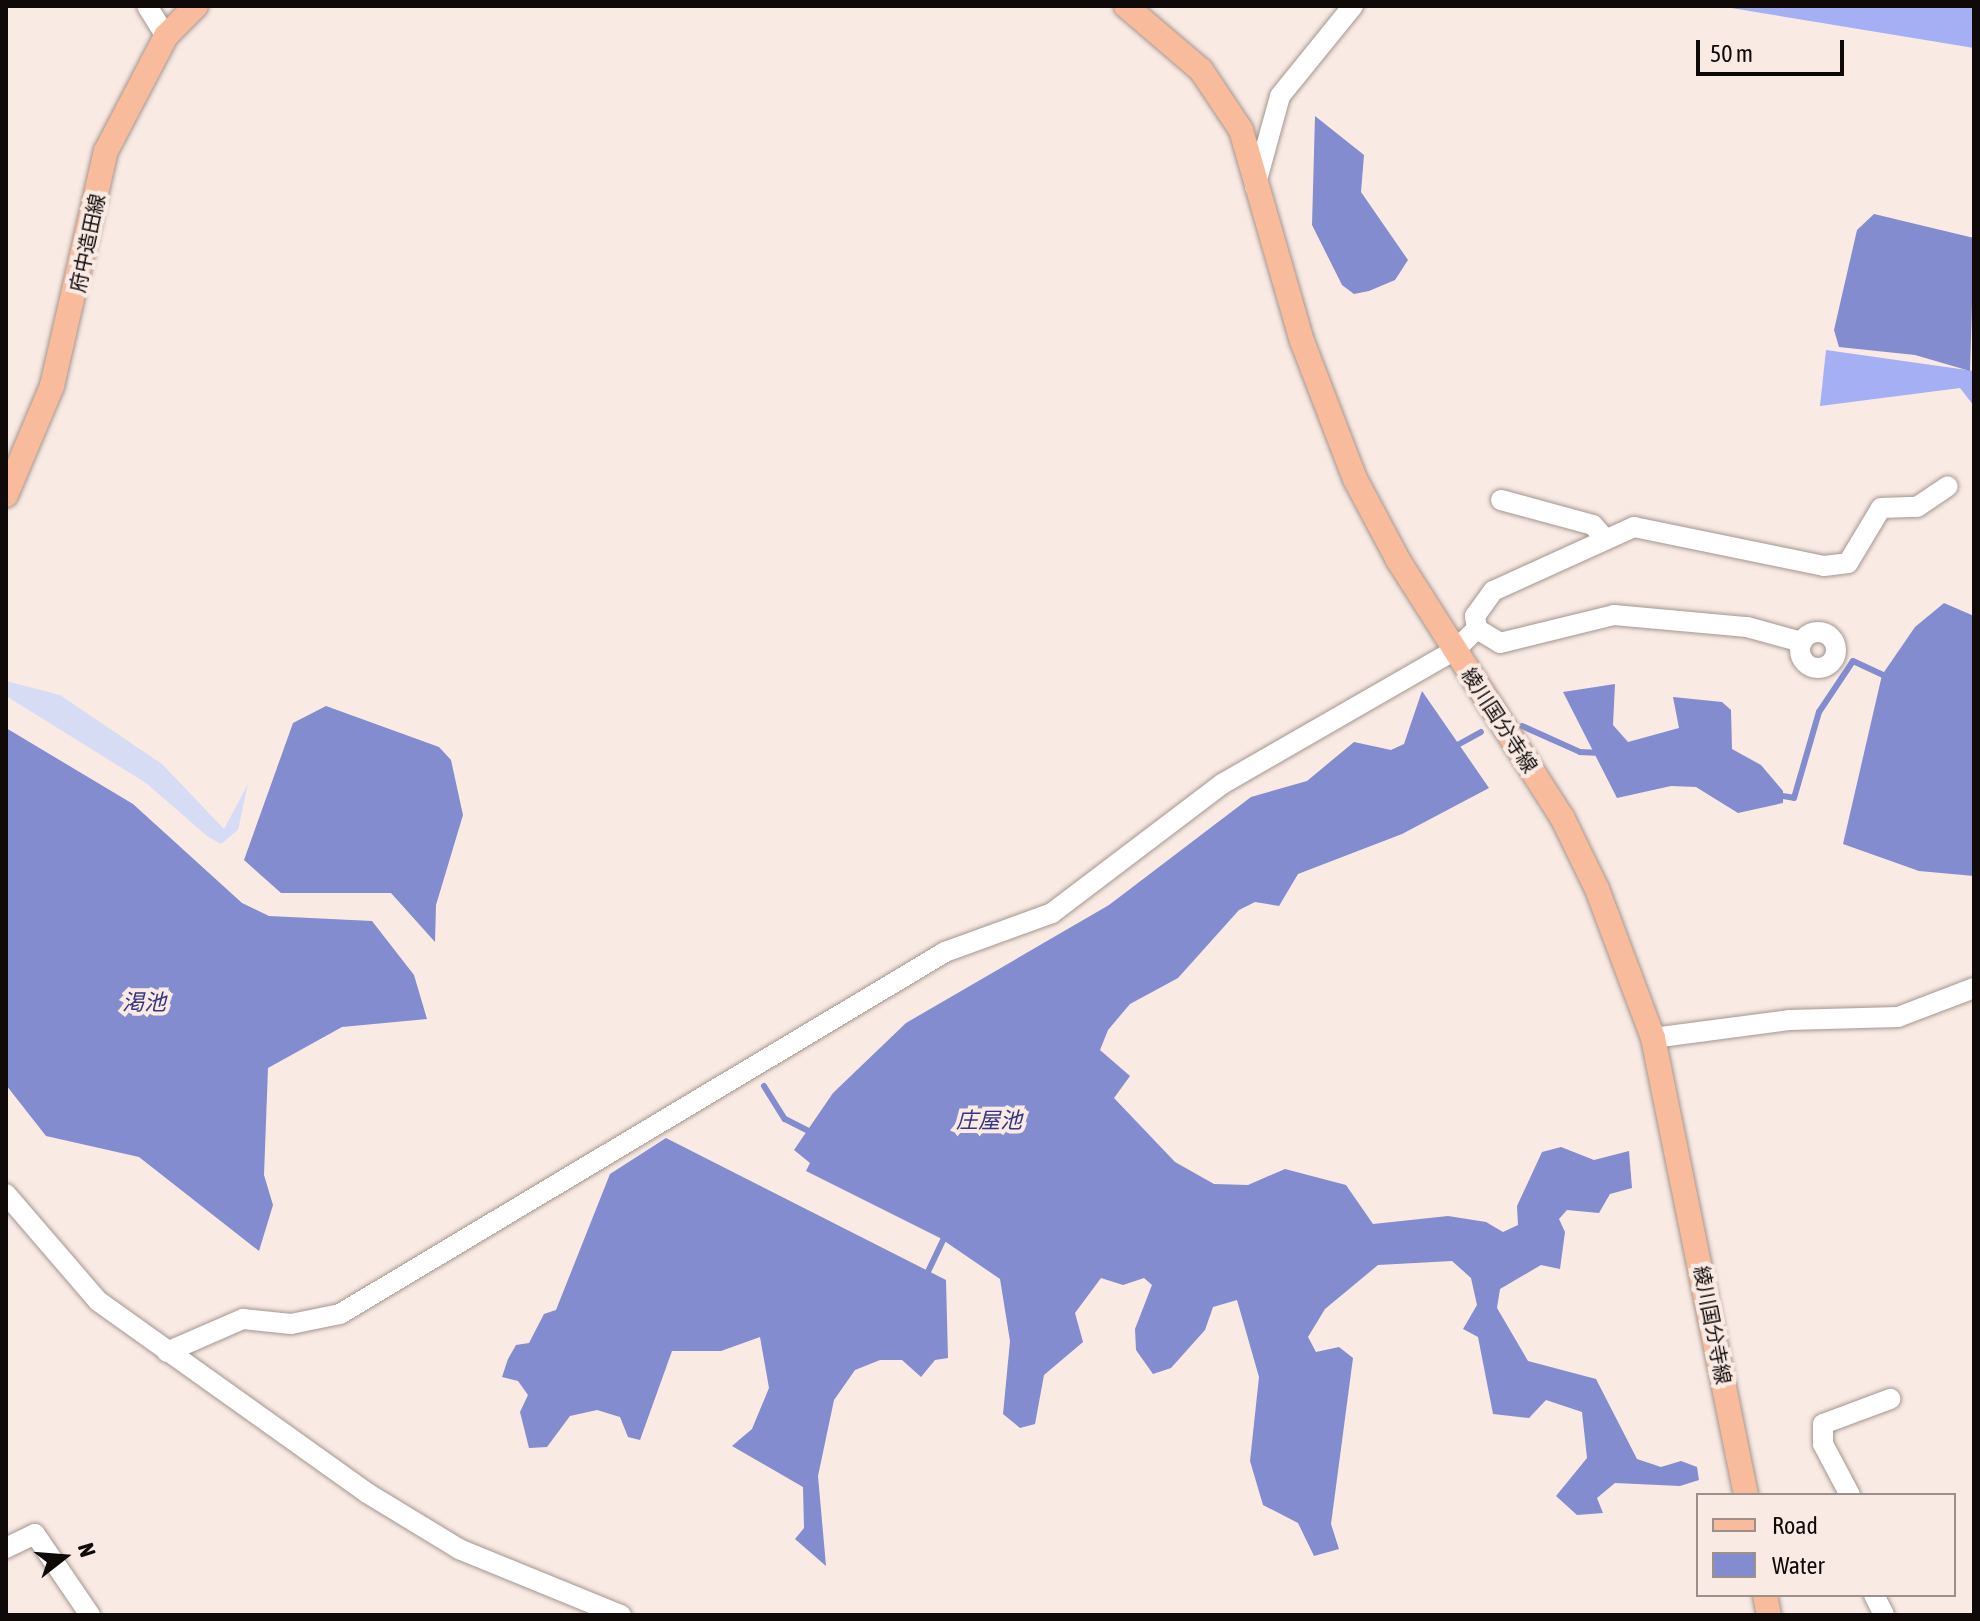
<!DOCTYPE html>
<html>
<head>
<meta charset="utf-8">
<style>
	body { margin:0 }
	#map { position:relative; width:1980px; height:1621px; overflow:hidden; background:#f9eae3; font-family:"Asap Condensed","Noto Sans JP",sans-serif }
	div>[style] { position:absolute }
	.green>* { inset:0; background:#d7dcf5 }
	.forest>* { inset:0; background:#a4aff4 }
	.water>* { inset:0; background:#828cce }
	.stream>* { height:6px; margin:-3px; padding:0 3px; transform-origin:3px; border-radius:3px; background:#828cce }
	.roads { filter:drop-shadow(0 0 2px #a3968f) drop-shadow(0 0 2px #a3968f) }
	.minor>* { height:20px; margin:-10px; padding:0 10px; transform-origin:10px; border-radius:10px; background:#fff }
	.minor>.ring { margin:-10px; padding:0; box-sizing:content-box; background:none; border:20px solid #fff; border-radius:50% }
	.major>* { height:24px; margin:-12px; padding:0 12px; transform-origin:12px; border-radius:12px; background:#f8bc9c }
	span { translate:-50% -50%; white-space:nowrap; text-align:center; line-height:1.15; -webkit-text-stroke:8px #f9eae3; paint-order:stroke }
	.street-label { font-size:20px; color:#0f0a08 }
	.water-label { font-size:22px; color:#333584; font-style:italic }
	.frame { position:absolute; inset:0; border:8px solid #0f0a08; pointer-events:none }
	.legend { position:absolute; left:1696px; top:1493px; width:260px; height:104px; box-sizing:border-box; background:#f9eae3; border:2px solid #9b908b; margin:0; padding:10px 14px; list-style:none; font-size:24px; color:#0f0a08 }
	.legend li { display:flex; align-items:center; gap:16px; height:40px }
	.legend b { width:40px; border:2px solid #9b908b }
	.north { position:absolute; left:24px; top:1517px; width:80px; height:80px; -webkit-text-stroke:6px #f9eae3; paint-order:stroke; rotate:73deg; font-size:22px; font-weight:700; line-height:32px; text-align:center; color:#0f0a08 }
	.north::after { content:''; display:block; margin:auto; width:28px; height:36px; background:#0f0a08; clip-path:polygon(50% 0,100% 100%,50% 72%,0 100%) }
	.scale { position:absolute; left:1696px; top:40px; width:148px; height:36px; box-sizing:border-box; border:4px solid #0f0a08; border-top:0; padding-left:10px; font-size:24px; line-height:28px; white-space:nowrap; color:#0f0a08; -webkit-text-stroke:6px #f9eae3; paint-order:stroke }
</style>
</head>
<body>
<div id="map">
	<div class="green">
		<i style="clip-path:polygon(6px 681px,60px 695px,162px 764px,224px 829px,248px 784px,238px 830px,221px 844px,207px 836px,146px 783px,6px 696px)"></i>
	</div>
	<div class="forest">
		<i style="clip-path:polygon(1719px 6px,1974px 6px,1974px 48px)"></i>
		<i style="clip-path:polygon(1826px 350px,1974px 371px,1974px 406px,1960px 388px,1820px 406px)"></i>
	</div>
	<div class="water">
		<i style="clip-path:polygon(1315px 116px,1364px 155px,1361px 192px,1408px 260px,1395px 280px,1369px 291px,1354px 294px,1342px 285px,1312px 225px)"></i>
		<i style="clip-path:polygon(1874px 214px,1974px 238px,1970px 371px,1915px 355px,1839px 347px,1834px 330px,1857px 230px)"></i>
		<i style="clip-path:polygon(1944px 603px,1974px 616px,1974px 876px,1919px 871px,1843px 844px,1882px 675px,1915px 627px)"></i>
		<i style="clip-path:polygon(1615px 684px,1613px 725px,1628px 742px,1679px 728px,1673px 697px,1722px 702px,1731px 710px,1732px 749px,1761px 765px,1783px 791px,1783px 803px,1738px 813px,1696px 787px,1671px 786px,1617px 798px,1563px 692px)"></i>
		<i style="clip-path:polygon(1422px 691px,1489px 788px,1402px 834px,1298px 874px,1279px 906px,1255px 902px,1239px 910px,1178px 978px,1130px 1004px,1108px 1030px,1100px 1050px,1130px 1076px,1114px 1098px,1175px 1162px,1214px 1184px,1248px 1185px,1285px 1169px,1346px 1185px,1373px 1224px,1448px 1216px,1486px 1222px,1503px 1232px,1518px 1225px,1517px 1206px,1542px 1152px,1561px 1147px,1594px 1160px,1629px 1151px,1632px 1188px,1610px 1194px,1599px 1213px,1567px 1210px,1559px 1219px,1565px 1232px,1560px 1269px,1541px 1265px,1500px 1289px,1497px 1308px,1528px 1361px,1596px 1379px,1637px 1459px,1661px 1467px,1681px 1461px,1697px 1467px,1699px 1480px,1680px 1486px,1615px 1483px,1597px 1498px,1603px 1513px,1577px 1515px,1556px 1496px,1587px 1458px,1582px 1412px,1546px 1400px,1529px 1418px,1493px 1414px,1478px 1337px,1463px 1329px,1477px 1305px,1471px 1278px,1452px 1261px,1378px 1265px,1325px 1309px,1308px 1337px,1316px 1352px,1339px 1347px,1353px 1358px,1331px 1524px,1339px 1549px,1314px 1556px,1298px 1523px,1263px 1505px,1250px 1461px,1259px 1377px,1237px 1300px,1213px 1307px,1205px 1330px,1171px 1368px,1153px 1374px,1136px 1350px,1135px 1329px,1152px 1285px,1144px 1278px,1123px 1285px,1101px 1278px,1075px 1313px,1083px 1342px,1044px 1375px,1035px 1424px,1020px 1428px,1003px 1414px,1010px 1341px,1000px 1279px,940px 1238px,806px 1171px,810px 1163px,794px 1150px,833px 1093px,906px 1023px,1109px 905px,1251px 797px,1307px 781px,1354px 742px,1391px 750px,1404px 744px)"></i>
		<i style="clip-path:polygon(326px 706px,439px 747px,451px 760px,463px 815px,436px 905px,435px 942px,391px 893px,281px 893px,244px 860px,293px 723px)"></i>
		<i style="clip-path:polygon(6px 728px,133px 804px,242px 903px,269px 916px,372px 921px,414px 975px,427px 1019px,342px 1027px,268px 1068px,264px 1175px,273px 1205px,259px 1251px,139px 1157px,46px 1136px,6px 1085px)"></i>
		<i style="clip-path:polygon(666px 1138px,946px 1280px,948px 1358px,935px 1360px,921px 1377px,902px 1360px,880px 1360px,855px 1370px,834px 1400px,818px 1476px,826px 1566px,795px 1539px,804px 1528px,803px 1487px,732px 1446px,752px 1429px,769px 1388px,760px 1337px,721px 1351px,672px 1351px,640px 1440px,628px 1437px,620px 1417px,597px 1410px,570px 1416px,547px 1447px,529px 1448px,520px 1412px,528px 1395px,518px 1381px,502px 1377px,508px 1359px,516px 1345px,529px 1343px,544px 1314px,556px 1310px,610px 1174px)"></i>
	</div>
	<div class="stream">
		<i style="left:1522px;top:726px;width:64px;rotate:24.1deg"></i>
		<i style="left:1580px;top:752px;width:20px;rotate:3deg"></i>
		<i style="left:1452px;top:748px;width:33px;rotate:-29deg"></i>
		<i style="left:1776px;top:795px;width:18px;rotate:9deg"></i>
		<i style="left:1794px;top:798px;width:90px;rotate:-73.8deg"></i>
		<i style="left:1819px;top:712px;width:61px;rotate:-56.3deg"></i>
		<i style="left:1853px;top:661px;width:38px;rotate:25deg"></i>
		<i style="left:764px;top:1086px;width:39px;rotate:58deg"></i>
		<i style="left:785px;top:1119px;width:27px;rotate:27deg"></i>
		<i style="left:925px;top:1278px;width:49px;rotate:-64.5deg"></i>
	</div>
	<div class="roads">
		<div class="minor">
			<i style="left:147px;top:6px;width:36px;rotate:58deg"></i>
			<i style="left:1255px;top:187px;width:94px;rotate:-74.6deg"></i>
			<i style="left:1280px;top:96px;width:116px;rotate:-51deg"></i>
			<i style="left:1501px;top:500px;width:95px;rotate:15.2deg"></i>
			<i style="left:1593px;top:525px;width:18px;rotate:49deg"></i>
			<i style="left:1477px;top:629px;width:27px;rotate:31deg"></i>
			<i style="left:1500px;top:643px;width:117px;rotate:-13.8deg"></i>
			<i style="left:1614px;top:615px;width:134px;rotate:5.2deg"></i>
			<i style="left:1747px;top:627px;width:57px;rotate:15.3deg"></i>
			<i class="ring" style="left:1800px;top:632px;width:16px;height:16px"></i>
			<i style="left:1653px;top:1038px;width:137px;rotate:-7.5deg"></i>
			<i style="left:1789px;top:1020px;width:109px;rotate:-1.6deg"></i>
			<i style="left:1898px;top:1017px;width:81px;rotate:-20.9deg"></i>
			<i style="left:6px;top:1194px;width:141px;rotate:49.3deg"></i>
			<i style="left:98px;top:1301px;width:330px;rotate:35.5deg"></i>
			<i style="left:367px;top:1493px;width:108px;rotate:31.3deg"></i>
			<i style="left:459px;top:1549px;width:175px;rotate:22.2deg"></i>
			<i style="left:167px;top:1352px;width:83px;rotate:-23.5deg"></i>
			<i style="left:243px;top:1319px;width:48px;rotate:5.9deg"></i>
			<i style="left:291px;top:1324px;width:50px;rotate:-11.5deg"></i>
			<i style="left:340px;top:1314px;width:705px;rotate:-30.89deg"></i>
			<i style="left:945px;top:952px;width:114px;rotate:-20deg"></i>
			<i style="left:1052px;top:913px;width:213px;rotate:-37.2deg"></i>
			<i style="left:1222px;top:784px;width:269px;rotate:-29.9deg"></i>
			<i style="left:1455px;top:650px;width:30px;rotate:-44deg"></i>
			<i style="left:1477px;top:629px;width:13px;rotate:-99deg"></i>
			<i style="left:1475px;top:616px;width:31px;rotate:-54deg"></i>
			<i style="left:1493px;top:591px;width:155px;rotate:-24.4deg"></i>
			<i style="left:1634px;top:527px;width:194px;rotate:11.6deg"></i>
			<i style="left:1824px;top:566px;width:24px;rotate:-7deg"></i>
			<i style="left:1848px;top:563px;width:64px;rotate:-59deg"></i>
			<i style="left:1881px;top:508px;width:36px;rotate:-2deg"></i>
			<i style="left:1917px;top:507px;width:37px;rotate:-34deg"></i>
			<i style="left:1850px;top:1495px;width:58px;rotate:-117.9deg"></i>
			<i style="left:1823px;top:1444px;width:20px;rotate:-90deg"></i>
			<i style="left:1823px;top:1424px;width:72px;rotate:-20.5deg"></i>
			<i style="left:6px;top:1548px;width:32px;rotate:-26deg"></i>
			<i style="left:35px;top:1534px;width:98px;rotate:55.8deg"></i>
			<i style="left:1874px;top:1595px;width:22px;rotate:63deg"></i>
		</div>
		<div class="major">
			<i style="left:1126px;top:6px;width:99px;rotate:40.5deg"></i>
			<i style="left:1201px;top:70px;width:72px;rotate:56.3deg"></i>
			<i style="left:1241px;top:130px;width:220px;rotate:73.9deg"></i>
			<i style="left:1302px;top:341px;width:148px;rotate:69deg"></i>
			<i style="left:1355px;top:479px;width:92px;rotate:62deg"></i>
			<i style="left:1398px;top:560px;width:305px;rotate:57.5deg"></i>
			<i style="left:1562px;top:817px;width:80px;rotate:64.1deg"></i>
			<i style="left:1597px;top:889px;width:159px;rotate:69.4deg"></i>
			<i style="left:1653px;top:1038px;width:466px;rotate:78.5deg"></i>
			<i style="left:6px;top:495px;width:118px;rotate:-67.1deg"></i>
			<i style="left:52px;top:386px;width:241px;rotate:-77.1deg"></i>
			<i style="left:106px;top:151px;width:130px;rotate:-62.4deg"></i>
			<i style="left:166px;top:36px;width:42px;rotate:-45deg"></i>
			<i style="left:1765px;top:1595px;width:20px;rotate:79deg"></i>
		</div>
	</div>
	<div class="street-label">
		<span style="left:87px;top:243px;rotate:-78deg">府中造田線</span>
		<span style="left:1500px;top:720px;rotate:57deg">綾川国分寺線</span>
		<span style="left:1713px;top:1325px;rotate:79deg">綾川国分寺線</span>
	</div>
	<div class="water-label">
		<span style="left:144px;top:1003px">渇池</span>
		<span style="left:989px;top:1121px">庄屋池</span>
	</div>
	<div class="frame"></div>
	<ul class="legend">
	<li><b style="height:10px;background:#f8bc9c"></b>Road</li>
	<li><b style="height:22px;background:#828cce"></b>Water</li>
	</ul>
	<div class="north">N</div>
	<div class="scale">50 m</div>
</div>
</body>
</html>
